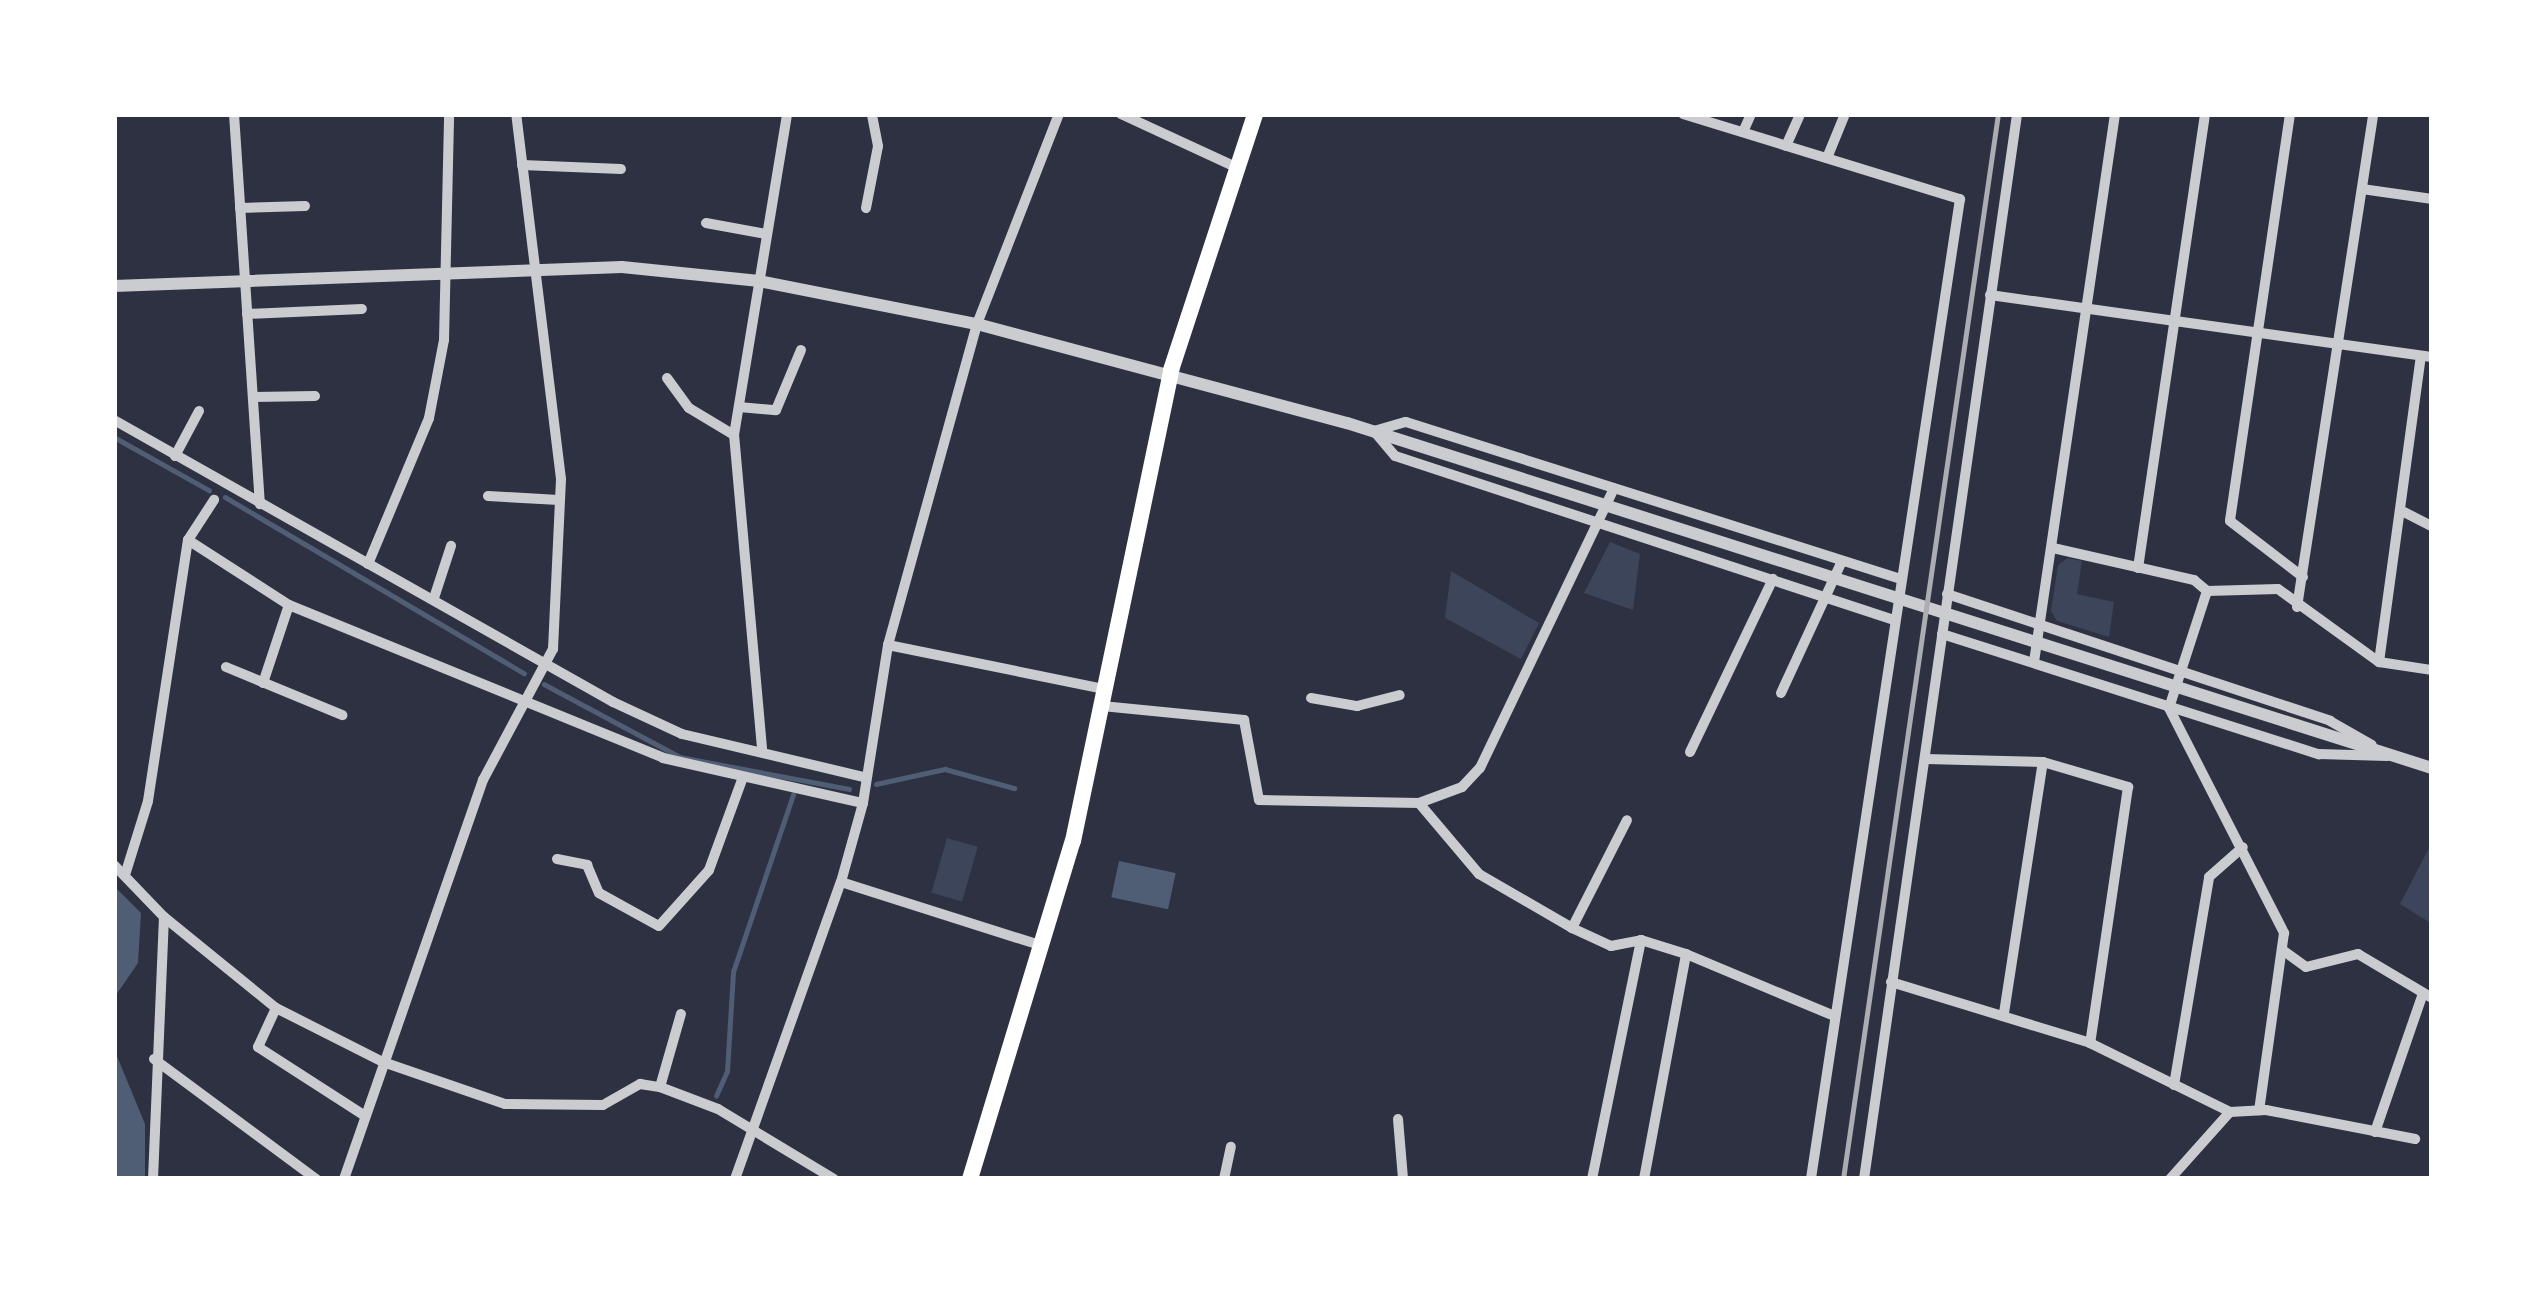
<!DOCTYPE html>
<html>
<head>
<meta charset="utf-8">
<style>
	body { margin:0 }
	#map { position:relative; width:2546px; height:1293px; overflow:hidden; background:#2d3142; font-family:"Exo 2",sans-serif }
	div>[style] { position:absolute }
	.green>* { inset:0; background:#3c4559; transform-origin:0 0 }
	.water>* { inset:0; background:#4f5d75; transform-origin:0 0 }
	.stream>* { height:4.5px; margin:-2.25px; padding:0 2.25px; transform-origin:2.25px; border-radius:2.25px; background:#4f5d75 }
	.minor>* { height:10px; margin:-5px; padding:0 5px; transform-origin:5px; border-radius:5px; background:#caccd0 }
	.tertiary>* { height:12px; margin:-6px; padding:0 6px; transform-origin:6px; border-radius:6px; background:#caccd0 }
	.trunk>* { height:16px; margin:-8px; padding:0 8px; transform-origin:8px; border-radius:8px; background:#fff }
	.rail>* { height:4.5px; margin:-2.25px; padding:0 2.25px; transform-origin:2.25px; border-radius:2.25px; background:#abadb3 }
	span { translate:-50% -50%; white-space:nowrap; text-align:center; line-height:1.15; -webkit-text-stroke:10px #fff; paint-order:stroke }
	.frame { position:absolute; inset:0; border:117px solid #fff; pointer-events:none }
</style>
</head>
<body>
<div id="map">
	<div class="green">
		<i style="clip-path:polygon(1610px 542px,1640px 554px,1633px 610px,1584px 593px)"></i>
		<i style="clip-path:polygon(2068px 558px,2082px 561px,2077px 594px,2114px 602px,2109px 637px,2057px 621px,2051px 611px,2058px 565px)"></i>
		<i style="clip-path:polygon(1451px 571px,1539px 623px,1521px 659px,1445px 618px)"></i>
		<i style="left:947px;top:838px;width:32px;height:57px;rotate:16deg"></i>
		<i style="clip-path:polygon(2432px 842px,2432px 924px,2400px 904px)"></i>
	</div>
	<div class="water">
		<i style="left:1119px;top:861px;width:58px;height:37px;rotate:12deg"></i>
		<i style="clip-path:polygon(114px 886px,141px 913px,138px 963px,114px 998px)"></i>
		<i style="clip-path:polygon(114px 1049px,145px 1124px,145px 1179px,114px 1179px)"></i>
	</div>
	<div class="stream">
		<i style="left:114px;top:437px;width:109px;rotate:29.2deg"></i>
		<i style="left:225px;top:497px;width:347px;rotate:30.5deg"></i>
		<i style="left:544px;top:684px;width:154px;rotate:28.2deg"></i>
		<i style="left:680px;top:757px;width:172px;rotate:10.7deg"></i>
		<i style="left:876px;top:784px;width:71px;rotate:-12.3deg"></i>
		<i style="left:945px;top:769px;width:72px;rotate:15.4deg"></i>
		<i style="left:716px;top:1096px;width:27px;rotate:-66deg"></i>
		<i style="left:727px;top:1071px;width:99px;rotate:-86.5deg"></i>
		<i style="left:733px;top:972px;width:187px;rotate:-71.3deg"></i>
	</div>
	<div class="minor">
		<i style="left:234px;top:114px;width:391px;rotate:86.2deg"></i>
		<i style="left:1121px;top:114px;width:129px;rotate:24.8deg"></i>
		<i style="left:1683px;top:114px;width:290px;rotate:17.1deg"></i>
		<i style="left:1960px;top:199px;width:991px;rotate:98.65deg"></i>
		<i style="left:2290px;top:114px;width:411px;rotate:98.4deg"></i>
		<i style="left:2230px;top:521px;width:92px;rotate:37.5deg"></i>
		<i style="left:1743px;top:132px;width:20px;rotate:-66deg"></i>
		<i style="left:1786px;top:146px;width:35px;rotate:-66deg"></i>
		<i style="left:1827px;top:158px;width:48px;rotate:-67.8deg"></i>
		<i style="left:522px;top:165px;width:99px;rotate:2.3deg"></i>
		<i style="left:2362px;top:189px;width:71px;rotate:8.1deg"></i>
		<i style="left:240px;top:208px;width:65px;rotate:-1.8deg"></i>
		<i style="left:866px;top:208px;width:63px;rotate:-79deg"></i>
		<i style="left:878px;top:146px;width:33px;rotate:-101deg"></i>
		<i style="left:706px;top:223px;width:61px;rotate:10.4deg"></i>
		<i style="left:1990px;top:295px;width:446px;rotate:8deg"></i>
		<i style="left:247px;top:314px;width:115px;rotate:-2.5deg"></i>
		<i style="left:667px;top:378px;width:37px;rotate:54deg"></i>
		<i style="left:689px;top:408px;width:52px;rotate:31deg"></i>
		<i style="left:254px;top:397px;width:61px;rotate:-0.9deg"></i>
		<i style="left:739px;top:407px;width:37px;rotate:5deg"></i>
		<i style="left:776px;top:410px;width:65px;rotate:-67.4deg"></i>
		<i style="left:114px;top:420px;width:573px;rotate:29.47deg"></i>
		<i style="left:613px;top:702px;width:76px;rotate:24.9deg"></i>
		<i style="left:682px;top:734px;width:187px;rotate:13.3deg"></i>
		<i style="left:175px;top:456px;width:51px;rotate:-61.9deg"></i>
		<i style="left:488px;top:496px;width:71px;rotate:3.2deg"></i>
		<i style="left:2402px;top:511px;width:34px;rotate:27deg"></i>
		<i style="left:188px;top:540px;width:120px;rotate:32.8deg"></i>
		<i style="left:289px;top:605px;width:404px;rotate:22.2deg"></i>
		<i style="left:663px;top:758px;width:205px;rotate:12.7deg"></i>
		<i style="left:2053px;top:548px;width:145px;rotate:12.8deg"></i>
		<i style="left:2194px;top:580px;width:17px;rotate:40deg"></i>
		<i style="left:2207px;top:591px;width:71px;rotate:-1.6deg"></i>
		<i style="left:2278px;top:589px;width:125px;rotate:35.9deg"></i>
		<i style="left:2379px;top:662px;width:54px;rotate:8.6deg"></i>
		<i style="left:368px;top:564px;width:158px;rotate:-67.3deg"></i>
		<i style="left:429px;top:418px;width:79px;rotate:-79.1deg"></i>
		<i style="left:444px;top:340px;width:226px;rotate:-88.7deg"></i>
		<i style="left:2138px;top:568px;width:459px;rotate:-81.6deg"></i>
		<i style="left:2207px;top:591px;width:123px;rotate:108deg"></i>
		<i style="left:2169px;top:708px;width:253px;rotate:62.9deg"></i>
		<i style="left:2284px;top:933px;width:179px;rotate:98deg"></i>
		<i style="left:1947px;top:594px;width:404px;rotate:18.3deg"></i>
		<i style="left:2330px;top:721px;width:48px;rotate:29.7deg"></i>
		<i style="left:434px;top:598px;width:55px;rotate:-71.9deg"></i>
		<i style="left:2297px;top:607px;width:499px;rotate:-81.2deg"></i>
		<i style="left:1894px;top:620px;width:525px;rotate:-161.81deg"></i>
		<i style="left:1395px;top:456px;width:33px;rotate:-130deg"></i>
		<i style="left:1374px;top:431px;width:33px;rotate:-16deg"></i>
		<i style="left:1406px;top:422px;width:519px;rotate:17.6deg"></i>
		<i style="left:1942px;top:634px;width:396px;rotate:17.7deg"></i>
		<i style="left:2319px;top:754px;width:68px;rotate:1.7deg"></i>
		<i style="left:888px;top:645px;width:221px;rotate:11.5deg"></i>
		<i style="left:2034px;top:662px;width:554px;rotate:-81.59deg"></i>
		<i style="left:2379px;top:662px;width:308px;rotate:-82.2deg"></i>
		<i style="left:226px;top:667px;width:126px;rotate:22.5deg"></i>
		<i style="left:263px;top:683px;width:82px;rotate:-71.6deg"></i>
		<i style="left:1781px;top:693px;width:145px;rotate:-65.2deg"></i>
		<i style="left:1311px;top:698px;width:47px;rotate:9.9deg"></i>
		<i style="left:1357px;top:706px;width:44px;rotate:-14.3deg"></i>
		<i style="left:1102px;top:706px;width:143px;rotate:5.6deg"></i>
		<i style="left:1244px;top:720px;width:81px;rotate:79.4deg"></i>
		<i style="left:1259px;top:800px;width:160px;rotate:1.1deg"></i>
		<i style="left:1419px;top:803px;width:46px;rotate:-20.4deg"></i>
		<i style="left:1462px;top:787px;width:26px;rotate:-47deg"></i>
		<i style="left:1480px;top:768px;width:310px;rotate:-64.4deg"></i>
		<i style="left:762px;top:748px;width:314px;rotate:-95.1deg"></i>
		<i style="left:734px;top:435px;width:325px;rotate:-80.6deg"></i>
		<i style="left:1690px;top:752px;width:192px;rotate:-64.4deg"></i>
		<i style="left:1926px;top:759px;width:117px;rotate:1.5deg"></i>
		<i style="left:2043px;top:762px;width:89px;rotate:16.4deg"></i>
		<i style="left:2128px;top:787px;width:259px;rotate:98.4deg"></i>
		<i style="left:1419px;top:803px;width:93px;rotate:49.8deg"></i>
		<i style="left:1479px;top:874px;width:108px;rotate:30.1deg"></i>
		<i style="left:1572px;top:928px;width:43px;rotate:24.8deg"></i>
		<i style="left:1611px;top:946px;width:31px;rotate:-11deg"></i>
		<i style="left:1641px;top:940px;width:47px;rotate:17.3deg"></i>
		<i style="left:1686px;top:954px;width:158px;rotate:22.7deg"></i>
		<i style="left:557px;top:859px;width:31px;rotate:11deg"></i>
		<i style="left:587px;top:865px;width:30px;rotate:67deg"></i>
		<i style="left:599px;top:893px;width:68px;rotate:28.8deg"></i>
		<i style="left:659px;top:926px;width:75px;rotate:-48.2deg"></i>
		<i style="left:709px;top:870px;width:99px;rotate:-69.9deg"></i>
		<i style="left:114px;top:865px;width:72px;rotate:46.1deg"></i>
		<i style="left:164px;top:917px;width:144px;rotate:39.1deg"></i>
		<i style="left:276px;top:1008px;width:120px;rotate:26.8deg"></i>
		<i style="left:383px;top:1062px;width:129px;rotate:19deg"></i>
		<i style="left:505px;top:1104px;width:98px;rotate:0.6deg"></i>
		<i style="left:603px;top:1105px;width:43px;rotate:-29.6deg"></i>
		<i style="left:640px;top:1084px;width:20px;rotate:9deg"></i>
		<i style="left:660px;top:1087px;width:62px;rotate:20.8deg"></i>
		<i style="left:718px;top:1109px;width:135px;rotate:31.1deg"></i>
		<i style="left:125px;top:875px;width:77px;rotate:-72.7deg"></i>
		<i style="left:148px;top:801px;width:264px;rotate:-81.3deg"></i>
		<i style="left:188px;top:540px;width:48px;rotate:-57deg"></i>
		<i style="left:841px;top:882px;width:212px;rotate:17.6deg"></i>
		<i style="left:1572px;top:928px;width:121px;rotate:-63deg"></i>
		<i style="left:2284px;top:951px;width:27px;rotate:36deg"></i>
		<i style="left:2306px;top:967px;width:54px;rotate:-14deg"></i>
		<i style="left:2358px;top:954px;width:86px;rotate:30.7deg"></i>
		<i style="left:1891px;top:982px;width:208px;rotate:17deg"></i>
		<i style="left:2090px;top:1043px;width:156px;rotate:26.2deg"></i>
		<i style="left:2230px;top:1112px;width:36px;rotate:-3deg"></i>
		<i style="left:2266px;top:1110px;width:152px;rotate:11deg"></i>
		<i style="left:276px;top:1008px;width:43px;rotate:114.8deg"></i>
		<i style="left:258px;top:1047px;width:127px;rotate:32.8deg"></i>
		<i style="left:2004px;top:1013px;width:254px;rotate:-81.2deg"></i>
		<i style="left:154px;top:1059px;width:202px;rotate:36.5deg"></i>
		<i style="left:2174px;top:1085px;width:211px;rotate:-80.4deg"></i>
		<i style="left:2209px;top:877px;width:45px;rotate:-41.4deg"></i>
		<i style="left:660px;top:1087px;width:76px;rotate:-74deg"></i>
		<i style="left:1398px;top:1119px;width:60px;rotate:85.2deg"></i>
		<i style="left:2375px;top:1132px;width:144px;rotate:-70.9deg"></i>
		<i style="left:153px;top:1179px;width:262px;rotate:-87.6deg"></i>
		<i style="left:344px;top:1179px;width:423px;rotate:-70.8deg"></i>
		<i style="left:483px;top:780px;width:149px;rotate:-61.9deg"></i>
		<i style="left:553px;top:649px;width:170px;rotate:-87.3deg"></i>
		<i style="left:561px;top:479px;width:368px;rotate:-97deg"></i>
		<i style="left:735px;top:1179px;width:315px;rotate:-70.4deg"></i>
		<i style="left:841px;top:882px;width:82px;rotate:-74.4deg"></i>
		<i style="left:863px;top:803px;width:160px;rotate:-81deg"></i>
		<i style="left:888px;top:645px;width:333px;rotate:-74.5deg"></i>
		<i style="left:977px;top:324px;width:225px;rotate:-68.7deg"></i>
		<i style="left:1224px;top:1179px;width:33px;rotate:-78deg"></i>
		<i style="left:1592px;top:1179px;width:244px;rotate:-78.4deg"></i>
		<i style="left:1644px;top:1179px;width:229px;rotate:-79.4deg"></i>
		<i style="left:1864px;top:1179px;width:1076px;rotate:-81.82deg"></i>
		<i style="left:2170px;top:1179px;width:90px;rotate:-48.2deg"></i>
	</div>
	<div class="tertiary">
		<i style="left:114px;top:286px;width:508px;rotate:-2.14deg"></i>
		<i style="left:622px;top:267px;width:138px;rotate:5.8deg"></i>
		<i style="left:759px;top:281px;width:222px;rotate:11.2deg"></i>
		<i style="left:977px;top:324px;width:383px;rotate:15deg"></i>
		<i style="left:1347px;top:423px;width:1139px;rotate:17.64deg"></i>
	</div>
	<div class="trunk">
		<i style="left:970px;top:1179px;width:353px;rotate:-73.1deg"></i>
		<i style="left:1073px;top:841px;width:481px;rotate:-78.2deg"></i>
		<i style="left:1171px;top:370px;width:269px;rotate:-71.8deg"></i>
	</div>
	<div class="rail">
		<i style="left:1843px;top:1179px;width:1076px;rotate:-81.72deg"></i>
	</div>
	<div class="frame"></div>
</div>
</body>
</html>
